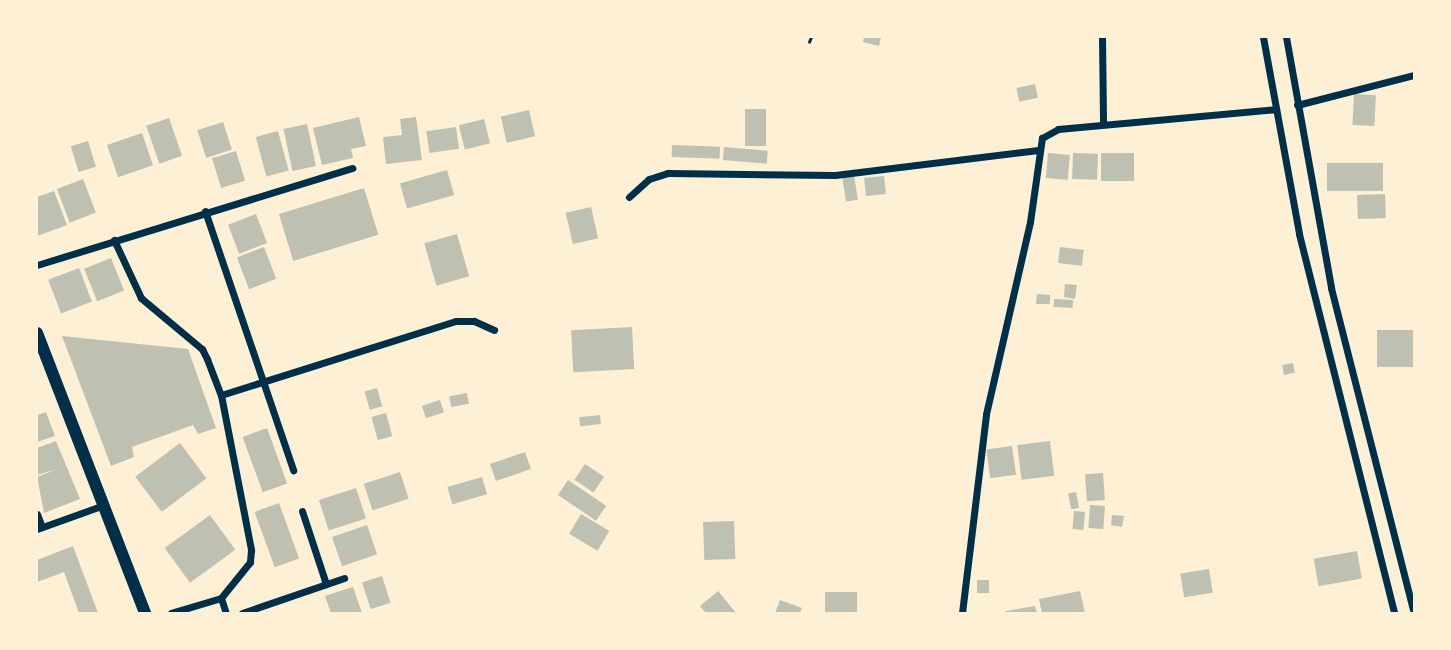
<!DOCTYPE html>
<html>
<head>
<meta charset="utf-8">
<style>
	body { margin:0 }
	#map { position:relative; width:1451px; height:650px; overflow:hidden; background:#fdf0d5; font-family:"Work Sans",sans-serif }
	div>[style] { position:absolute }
	.building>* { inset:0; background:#bec0b2; transform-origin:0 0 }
	.path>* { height:2.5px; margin:-1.25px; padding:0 1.25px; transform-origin:1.25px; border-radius:1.25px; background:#003049 }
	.minor>* { height:7px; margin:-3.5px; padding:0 3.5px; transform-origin:3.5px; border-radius:3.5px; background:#003049 }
	.secondary>* { height:12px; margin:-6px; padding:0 6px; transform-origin:6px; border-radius:6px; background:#003049 }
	span { translate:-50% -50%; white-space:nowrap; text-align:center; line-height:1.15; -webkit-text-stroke:7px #fdf0d5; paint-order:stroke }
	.frame { position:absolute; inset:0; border:38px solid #fdf0d5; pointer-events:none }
</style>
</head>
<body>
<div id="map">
	<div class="building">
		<i style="clip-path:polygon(864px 37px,881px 37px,879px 46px,863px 42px)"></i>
		<i style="left:1035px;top:84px;width:14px;height:19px;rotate:78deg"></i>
		<i style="left:1354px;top:94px;width:22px;height:31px;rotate:3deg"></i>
		<i style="left:745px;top:109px;width:21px;height:37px"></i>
		<i style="left:529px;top:110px;width:27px;height:29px;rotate:77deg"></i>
		<i style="clip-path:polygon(359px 117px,366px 146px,351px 149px,353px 158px,322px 165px,313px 128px)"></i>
		<i style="clip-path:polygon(416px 117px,422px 160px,386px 164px,383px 137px,402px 135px,400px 119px)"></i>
		<i style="left:169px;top:118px;width:40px;height:24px;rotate:71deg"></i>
		<i style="left:484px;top:119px;width:25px;height:26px;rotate:76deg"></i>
		<i style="left:223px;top:122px;width:29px;height:27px;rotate:72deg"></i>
		<i style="left:307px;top:124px;width:43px;height:24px;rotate:78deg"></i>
		<i style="left:456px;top:127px;width:22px;height:30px;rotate:82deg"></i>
		<i style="left:278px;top:131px;width:41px;height:23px;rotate:75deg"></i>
		<i style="left:142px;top:133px;width:34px;height:37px;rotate:71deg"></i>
		<i style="left:88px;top:141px;width:27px;height:18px;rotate:73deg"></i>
		<i style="left:672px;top:145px;width:48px;height:12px;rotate:2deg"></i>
		<i style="left:724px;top:147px;width:44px;height:13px;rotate:5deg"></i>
		<i style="left:236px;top:151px;width:31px;height:25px;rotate:73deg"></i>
		<i style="left:1048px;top:153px;width:22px;height:25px;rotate:5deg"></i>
		<i style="left:1073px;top:153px;width:25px;height:26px;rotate:2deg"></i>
		<i style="left:1134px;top:153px;width:28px;height:33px;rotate:90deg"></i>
		<i style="left:1327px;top:163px;width:56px;height:28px"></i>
		<i style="left:447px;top:170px;width:26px;height:49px;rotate:74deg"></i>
		<i style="left:854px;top:175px;width:25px;height:12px;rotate:81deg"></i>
		<i style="left:884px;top:176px;width:18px;height:20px;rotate:84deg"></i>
		<i style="left:83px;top:179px;width:36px;height:28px;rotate:69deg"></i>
		<i style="left:364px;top:188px;width:49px;height:89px;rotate:73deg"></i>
		<i style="clip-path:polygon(54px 191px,67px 225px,37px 236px,37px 197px)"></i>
		<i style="left:1385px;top:194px;width:24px;height:28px;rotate:88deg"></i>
		<i style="left:591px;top:207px;width:32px;height:26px;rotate:77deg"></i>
		<i style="left:256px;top:214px;width:31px;height:30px;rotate:69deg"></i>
		<i style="left:457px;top:234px;width:44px;height:34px;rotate:74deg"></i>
		<i style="left:264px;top:247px;width:34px;height:29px;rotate:69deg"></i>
		<i style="left:1060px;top:247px;width:24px;height:16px;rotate:7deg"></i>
		<i style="left:111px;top:258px;width:35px;height:29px;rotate:68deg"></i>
		<i style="left:79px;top:268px;width:36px;height:33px;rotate:69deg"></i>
		<i style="clip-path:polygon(1065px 284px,1077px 285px,1075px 299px,1064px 297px)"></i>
		<i style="clip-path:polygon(1037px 294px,1050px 295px,1050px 304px,1036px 304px)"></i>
		<i style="left:1054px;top:299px;width:19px;height:8px;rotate:3deg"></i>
		<i style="left:632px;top:327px;width:42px;height:61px;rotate:87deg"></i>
		<i style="left:1377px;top:330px;width:37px;height:37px"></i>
		<i style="clip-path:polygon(62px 336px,188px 349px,216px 428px,198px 434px,193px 425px,132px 447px,134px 457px,111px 466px)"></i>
		<i style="left:1293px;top:363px;width:10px;height:11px;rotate:79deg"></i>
		<i style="left:377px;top:388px;width:19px;height:13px;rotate:74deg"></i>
		<i style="left:467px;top:393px;width:11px;height:18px;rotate:80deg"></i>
		<i style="left:440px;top:400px;width:13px;height:19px;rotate:72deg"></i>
		<i style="clip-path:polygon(46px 412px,55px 436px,37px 442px,37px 415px)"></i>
		<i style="left:386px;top:413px;width:24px;height:15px;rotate:75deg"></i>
		<i style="left:600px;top:415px;width:9px;height:21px;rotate:84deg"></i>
		<i style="left:267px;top:428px;width:59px;height:26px;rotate:70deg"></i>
		<i style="clip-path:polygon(56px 441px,80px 499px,44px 513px,37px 477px,57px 469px,37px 475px,37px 448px)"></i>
		<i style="left:1050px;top:441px;width:35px;height:33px;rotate:83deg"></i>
		<i style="left:180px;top:443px;width:44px;height:56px;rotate:53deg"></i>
		<i style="left:1012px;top:446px;width:29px;height:26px;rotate:82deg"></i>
		<i style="left:525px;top:452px;width:18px;height:37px;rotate:71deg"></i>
		<i style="left:585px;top:464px;width:23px;height:19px;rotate:34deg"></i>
		<i style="left:400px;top:472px;width:28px;height:38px;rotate:72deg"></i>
		<i style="left:1103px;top:473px;width:27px;height:18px;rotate:86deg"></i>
		<i style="left:482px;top:477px;width:18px;height:36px;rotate:74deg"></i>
		<i style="left:568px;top:480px;width:46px;height:18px;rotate:34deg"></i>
		<i style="left:356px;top:488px;width:32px;height:39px;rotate:72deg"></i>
		<i style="left:1076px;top:492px;width:16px;height:8px;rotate:79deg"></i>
		<i style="left:279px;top:503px;width:59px;height:26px;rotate:70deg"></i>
		<i style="left:1090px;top:505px;width:15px;height:23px;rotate:4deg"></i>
		<i style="left:1074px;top:511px;width:11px;height:18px;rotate:5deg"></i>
		<i style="left:581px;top:514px;width:33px;height:23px;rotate:31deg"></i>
		<i style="left:210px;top:515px;width:43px;height:56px;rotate:54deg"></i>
		<i style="clip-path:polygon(1112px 515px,1124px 516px,1122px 527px,1111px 525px)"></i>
		<i style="left:734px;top:521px;width:38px;height:31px;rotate:88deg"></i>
		<i style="left:367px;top:525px;width:31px;height:37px;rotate:71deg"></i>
		<i style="clip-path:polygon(73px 546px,98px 613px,79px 613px,64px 572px,37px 582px,37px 560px)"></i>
		<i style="left:1357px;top:551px;width:28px;height:44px;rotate:80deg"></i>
		<i style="left:1209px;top:569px;width:24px;height:29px;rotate:81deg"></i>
		<i style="left:382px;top:576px;width:28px;height:21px;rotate:72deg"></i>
		<i style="left:977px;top:580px;width:12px;height:13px"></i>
		<i style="clip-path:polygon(353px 587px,362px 613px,331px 613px,325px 596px)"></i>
		<i style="clip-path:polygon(718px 591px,736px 613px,706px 613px,700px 606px)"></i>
		<i style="clip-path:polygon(1080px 591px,1085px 613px,1042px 613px,1039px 599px)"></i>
		<i style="left:857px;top:592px;width:21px;height:32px;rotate:90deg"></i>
		<i style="clip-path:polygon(780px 600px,802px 608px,800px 613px,775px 613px)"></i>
		<i style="clip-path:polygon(1035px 606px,1037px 613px,1006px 613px,1006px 611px)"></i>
	</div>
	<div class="path">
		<i style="left:809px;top:42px;width:5px;rotate:-68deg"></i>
	</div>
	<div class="minor">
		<i style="left:1102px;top:37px;width:87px;rotate:89.3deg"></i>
		<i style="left:1263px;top:37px;width:200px;rotate:79.6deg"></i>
		<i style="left:1299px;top:234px;width:391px;rotate:75.9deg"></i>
		<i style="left:1286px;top:37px;width:255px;rotate:79.8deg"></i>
		<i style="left:1331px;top:288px;width:335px;rotate:75.7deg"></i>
		<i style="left:1297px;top:105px;width:121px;rotate:-14.4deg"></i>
		<i style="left:629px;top:197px;width:27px;rotate:-42deg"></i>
		<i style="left:649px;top:179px;width:20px;rotate:-18deg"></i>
		<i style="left:668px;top:173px;width:167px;rotate:0.7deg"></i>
		<i style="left:835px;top:175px;width:205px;rotate:-7deg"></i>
		<i style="left:205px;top:211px;width:274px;rotate:71.2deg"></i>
		<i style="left:114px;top:240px;width:64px;rotate:65deg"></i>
		<i style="left:141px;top:298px;width:80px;rotate:39.9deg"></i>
		<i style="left:202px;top:349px;width:11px;rotate:63deg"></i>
		<i style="left:207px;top:359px;width:39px;rotate:69deg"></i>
		<i style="left:221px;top:395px;width:158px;rotate:79deg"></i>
		<i style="left:251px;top:550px;width:12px;rotate:95deg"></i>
		<i style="left:250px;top:562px;width:46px;rotate:128.9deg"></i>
		<i style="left:221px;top:598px;width:52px;rotate:163.3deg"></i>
		<i style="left:37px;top:265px;width:330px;rotate:-17.1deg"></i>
		<i style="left:221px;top:395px;width:246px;rotate:-17.5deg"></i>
		<i style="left:456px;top:321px;width:18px"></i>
		<i style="left:474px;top:321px;width:22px;rotate:24deg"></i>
		<i style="left:302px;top:511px;width:77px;rotate:71.8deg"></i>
		<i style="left:37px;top:514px;width:14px;rotate:69deg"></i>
		<i style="left:37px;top:529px;width:71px;rotate:-19.7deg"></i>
		<i style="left:221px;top:598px;width:16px;rotate:72deg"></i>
		<i style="left:242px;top:613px;width:108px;rotate:-18.9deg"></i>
		<i style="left:962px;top:613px;width:200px;rotate:-83.1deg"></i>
		<i style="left:986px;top:414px;width:197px;rotate:-77.1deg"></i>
		<i style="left:1030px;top:222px;width:85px;rotate:-81.9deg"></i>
		<i style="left:1042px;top:138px;width:18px;rotate:-29deg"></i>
		<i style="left:1058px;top:129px;width:219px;rotate:-5.2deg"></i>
	</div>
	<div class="secondary">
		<i style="left:37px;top:333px;width:300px;rotate:68.9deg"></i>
	</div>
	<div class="frame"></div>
</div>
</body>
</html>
